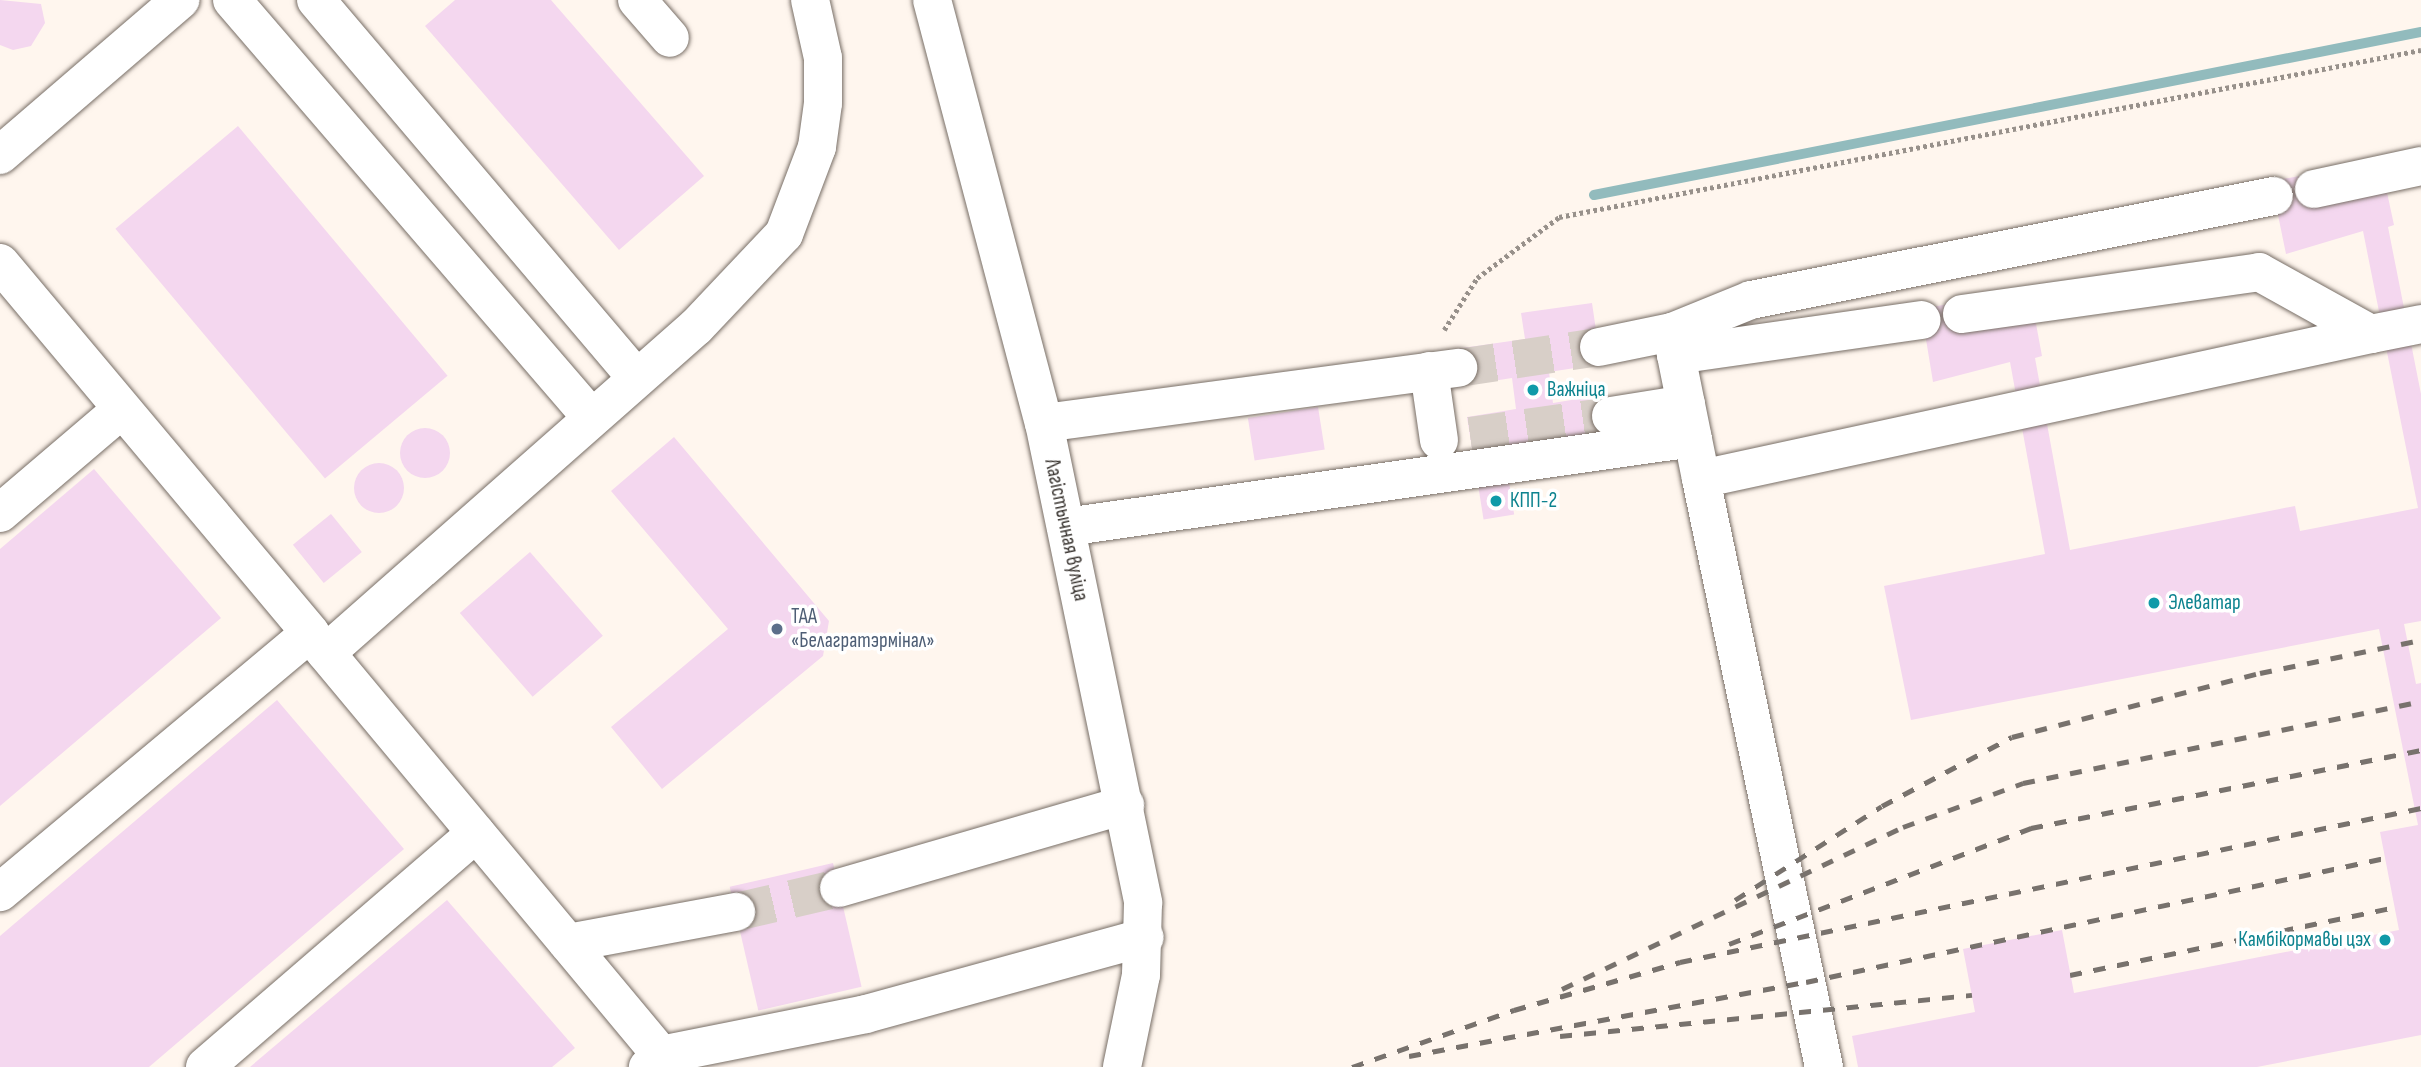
<!DOCTYPE html>
<html>
<head>
<meta charset="utf-8">
<style>
	body { margin:0 }
	#map { position:relative; width:2421px; height:1067px; overflow:hidden; background:#fff6ee; font-family:"Sofia Sans Condensed",sans-serif }
	div>[style] { position:absolute }
	.stream>* { height:10px; margin:-5px; padding:0 5px; transform-origin:5px; border-radius:5px; background:#92bbbd }
	.building>* { inset:0; background:#f4d7ef; transform-origin:0 0 }
	.round { border-radius:50% }
	.minor-tunnel>* { height:38px; margin-top:-19px; transform-origin:0; background:repeating-linear-gradient(90deg,#d8cfc8 0 38px,transparent 0 57px) }
	.path>* { height:4.5px; margin-top:-2.25px; transform-origin:0; background:repeating-linear-gradient(90deg,#98918b 0 3.5px,transparent 0 7px) }
	.roads { filter:drop-shadow(0 0 2px #786e66) drop-shadow(0 0 2px #786e66) }
	.minor>* { height:38px; margin:-19px; padding:0 19px; transform-origin:19px; border-radius:19px; background:#fff }
	.rail>* { height:5px; margin-top:-2.5px; transform-origin:0; background:repeating-linear-gradient(90deg,#78726d 0 12px,transparent 0 24px) }
	.dots>* { width:19px; height:19px; translate:-50% -50%; box-sizing:border-box; border:4px solid #fff; border-radius:50% }
	span { translate:-50% -50%; white-space:nowrap; text-align:center; line-height:1.15; -webkit-text-stroke:7px #fff; paint-order:stroke }
	.culture-label { font-size:21px; color:#0d838f }
	.left { translate:0 -50%; text-align:left }
	.right { translate:-100% -50%; text-align:right }
	.street-label { font-size:21px; color:#3a3531 }
	.service-label { font-size:21px; color:#4e5e75 }
</style>
</head>
<body>
<div id="map">
	<div class="stream">
		<i style="left:1594px;top:195px;width:843px;rotate:-11.15deg"></i>
	</div>
	<div class="building">
		<i style="clip-path:polygon(0 0,41px 4px,45px 23px,31px 46px,13px 50px,0 45px)"></i>
		<i style="clip-path:polygon(455px 0,551px 0,704px 176px,619px 250px,425px 26px)"></i>
		<i style="left:238px;top:126px;width:326px;height:160px;rotate:50deg"></i>
		<i style="clip-path:polygon(2311px 174px,2385px 183px,2394px 225px,2388px 227px,2421px 394px,2421px 621px,2404px 624px,2416px 684px,2421px 683px,2421px 1035px,2257px 1067px,1858px 1067px,1852px 1036px,1975px 1012px,1963px 949px,2062px 930px,2074px 993px,2399px 930px,2380px 832px,2418px 825px,2379px 629px,1911px 720px,1884px 586px,2045px 554px,2010px 362px,1933px 382px,1921px 309px,1960px 302px,2034px 313px,2042px 356px,2035px 358px,2070px 550px,2295px 506px,2300px 531px,2418px 508px,2363px 231px,2286px 254px,2271px 181px)"></i>
		<i style="clip-path:polygon(1592px 303px,1601px 364px,1549px 372px,1553px 403px,1608px 394px,1614px 434px,1473px 455px,1467px 417px,1516px 409px,1512px 378px,1461px 386px,1455px 349px,1525px 339px,1521px 313px)"></i>
		<i style="left:1318px;top:407px;width:43px;height:71px;rotate:81deg"></i>
		<i class="round" style="left:400px;top:428px;width:50px;height:50px"></i>
		<i style="clip-path:polygon(674px 437px,829px 621px,823px 656px,662px 789px,611px 727px,728px 629px,611px 491px)"></i>
		<i class="round" style="left:354px;top:463px;width:50px;height:50px"></i>
		<i style="clip-path:polygon(94px 469px,221px 618px,0 806px,0 549px)"></i>
		<i style="left:1509px;top:482px;width:33px;height:31px;rotate:81deg"></i>
		<i style="left:331px;top:514px;width:49px;height:49px;rotate:51deg"></i>
		<i style="left:530px;top:552px;width:111px;height:93px;rotate:49deg"></i>
		<i style="clip-path:polygon(277px 700px,404px 849px,149px 1067px,0 1067px,0 936px)"></i>
		<i style="left:833px;top:863px;width:127px;height:106px;rotate:77deg"></i>
		<i style="clip-path:polygon(447px 900px,575px 1048px,552px 1067px,250px 1067px)"></i>
	</div>
	<div class="minor-tunnel">
		<i style="left:1458px;top:368px;width:143px;rotate:-8.5deg"></i>
		<i style="left:1470px;top:436px;width:142px;rotate:-8.1deg"></i>
		<i style="left:736px;top:912px;width:106px;rotate:-13.1deg"></i>
	</div>
	<div class="path">
		<i style="left:1444px;top:330px;width:62px;rotate:-57.6deg"></i>
		<i style="left:1477px;top:278px;width:102px;rotate:-36.6deg"></i>
		<i style="left:1559px;top:217px;width:878px;rotate:-10.96deg"></i>
	</div>
	<div class="roads">
		<div class="minor">
			<i style="left:232px;top:0;width:550px;rotate:49.27deg"></i>
			<i style="left:316px;top:0;width:496px;rotate:49.7deg"></i>
			<i style="left:637px;top:0;width:50px;rotate:49deg"></i>
			<i style="left:932px;top:0;width:438px;rotate:75.2deg"></i>
			<i style="left:1044px;top:423px;width:490px;rotate:78.3deg"></i>
			<i style="left:1143px;top:903px;width:72px;rotate:91.6deg"></i>
			<i style="left:1141px;top:975px;width:94px;rotate:101.7deg"></i>
			<i style="left:0;top:155px;width:238px;rotate:-40.7deg"></i>
			<i style="left:2314px;top:189px;width:109px;rotate:-12.1deg"></i>
			<i style="left:0;top:263px;width:483px;rotate:50deg"></i>
			<i style="left:310px;top:633px;width:404px;rotate:140.1deg"></i>
			<i style="left:1962px;top:314px;width:300px;rotate:-8deg"></i>
			<i style="left:2259px;top:272px;width:128px;rotate:29deg"></i>
			<i style="left:2371px;top:334px;width:51px;rotate:-11.3deg"></i>
			<i style="left:1672px;top:332px;width:23px;rotate:80deg"></i>
			<i style="left:1676px;top:355px;width:248px;rotate:-8.1deg"></i>
			<i style="left:1599px;top:347px;width:75px;rotate:-11.6deg"></i>
			<i style="left:1672px;top:332px;width:85px;rotate:-22.1deg"></i>
			<i style="left:1751px;top:300px;width:533px;rotate:-11.25deg"></i>
			<i style="left:1676px;top:355px;width:126px;rotate:78.6deg"></i>
			<i style="left:1701px;top:479px;width:686px;rotate:-12.21deg"></i>
			<i style="left:1429px;top:371px;width:70px;rotate:81.8deg"></i>
			<i style="left:1611px;top:416px;width:76px;rotate:-9.1deg"></i>
			<i style="left:1044px;top:423px;width:418px;rotate:-7.6deg"></i>
			<i style="left:1701px;top:479px;width:601px;rotate:78.19deg"></i>
			<i style="left:0;top:513px;width:160px;rotate:-40.4deg"></i>
			<i style="left:1066px;top:527px;width:633px;rotate:-8.08deg"></i>
			<i style="left:311px;top:635px;width:547px;rotate:50.19deg"></i>
			<i style="left:661px;top:1055px;width:18px;rotate:137deg"></i>
			<i style="left:326px;top:653px;width:493px;rotate:-41.4deg"></i>
			<i style="left:696px;top:327px;width:128px;rotate:-46.6deg"></i>
			<i style="left:784px;top:234px;width:93px;rotate:-69.2deg"></i>
			<i style="left:817px;top:147px;width:44px;rotate:-82.2deg"></i>
			<i style="left:823px;top:103px;width:45px;rotate:-90deg"></i>
			<i style="left:823px;top:58px;width:59px;rotate:-102.6deg"></i>
			<i style="left:839px;top:888px;width:298px;rotate:-16.2deg"></i>
			<i style="left:568px;top:943px;width:171px;rotate:-10.5deg"></i>
			<i style="left:661px;top:1055px;width:209px;rotate:-11.3deg"></i>
			<i style="left:866px;top:1014px;width:289px;rotate:-15.4deg"></i>
			<i style="left:205px;top:1067px;width:358px;rotate:-40.8deg"></i>
		</div>
	</div>
	<div class="rail">
		<i style="left:1735px;top:900px;width:174px;rotate:-32.6deg"></i>
		<i style="left:1882px;top:806px;width:147px;rotate:-28deg"></i>
		<i style="left:2012px;top:737px;width:256px;rotate:-14.5deg"></i>
		<i style="left:2260px;top:673px;width:164px;rotate:-11.6deg"></i>
		<i style="left:1729px;top:944px;width:324px;rotate:-21deg"></i>
		<i style="left:2031px;top:828px;width:398px;rotate:-11.3deg"></i>
		<i style="left:2070px;top:975px;width:332px;rotate:-11.8deg"></i>
		<i style="left:1562px;top:989px;width:378px;rotate:-25.4deg"></i>
		<i style="left:1903px;top:827px;width:128px;rotate:-20.1deg"></i>
		<i style="left:2023px;top:783px;width:404px;rotate:-11.6deg"></i>
		<i style="left:1560px;top:1036px;width:414px;rotate:-5.7deg"></i>
		<i style="left:1409px;top:1056px;width:404px;rotate:-10.6deg"></i>
		<i style="left:1806px;top:982px;width:592px;rotate:-12.09deg"></i>
		<i style="left:1352px;top:1067px;width:172px;rotate:-19.4deg"></i>
		<i style="left:1514px;top:1010px;width:173px;rotate:-16.1deg"></i>
		<i style="left:1680px;top:962px;width:757px;rotate:-11.74deg"></i>
	</div>
	<div class="dots">
		<i style="left:1533px;top:390px;background:#0f9aa8"></i>
		<i style="left:1496px;top:501px;background:#0f9aa8"></i>
		<i style="left:2154px;top:603px;background:#0f9aa8"></i>
		<i style="left:777px;top:629px;background:#5c6f8a"></i>
		<i style="left:2385px;top:940px;background:#0f9aa8"></i>
	</div>
	<div class="culture-label">
		<span class="left" style="left:1547px;top:390px">Важніца</span>
		<span class="left" style="left:1510px;top:501px">КПП-2</span>
		<span class="left" style="left:2168px;top:603px">Элеватар</span>
		<span class="right" style="left:2371px;top:940px">Камбікормавы цэх</span>
	</div>
	<div class="street-label">
		<span style="left:1066px;top:530px;rotate:78deg">Лагістычная вуліца</span>
	</div>
	<div class="service-label">
		<span class="left" style="left:791px;top:629px">ТАА<br>«Белагратэрмінал»</span>
	</div>
</div>
</body>
</html>
